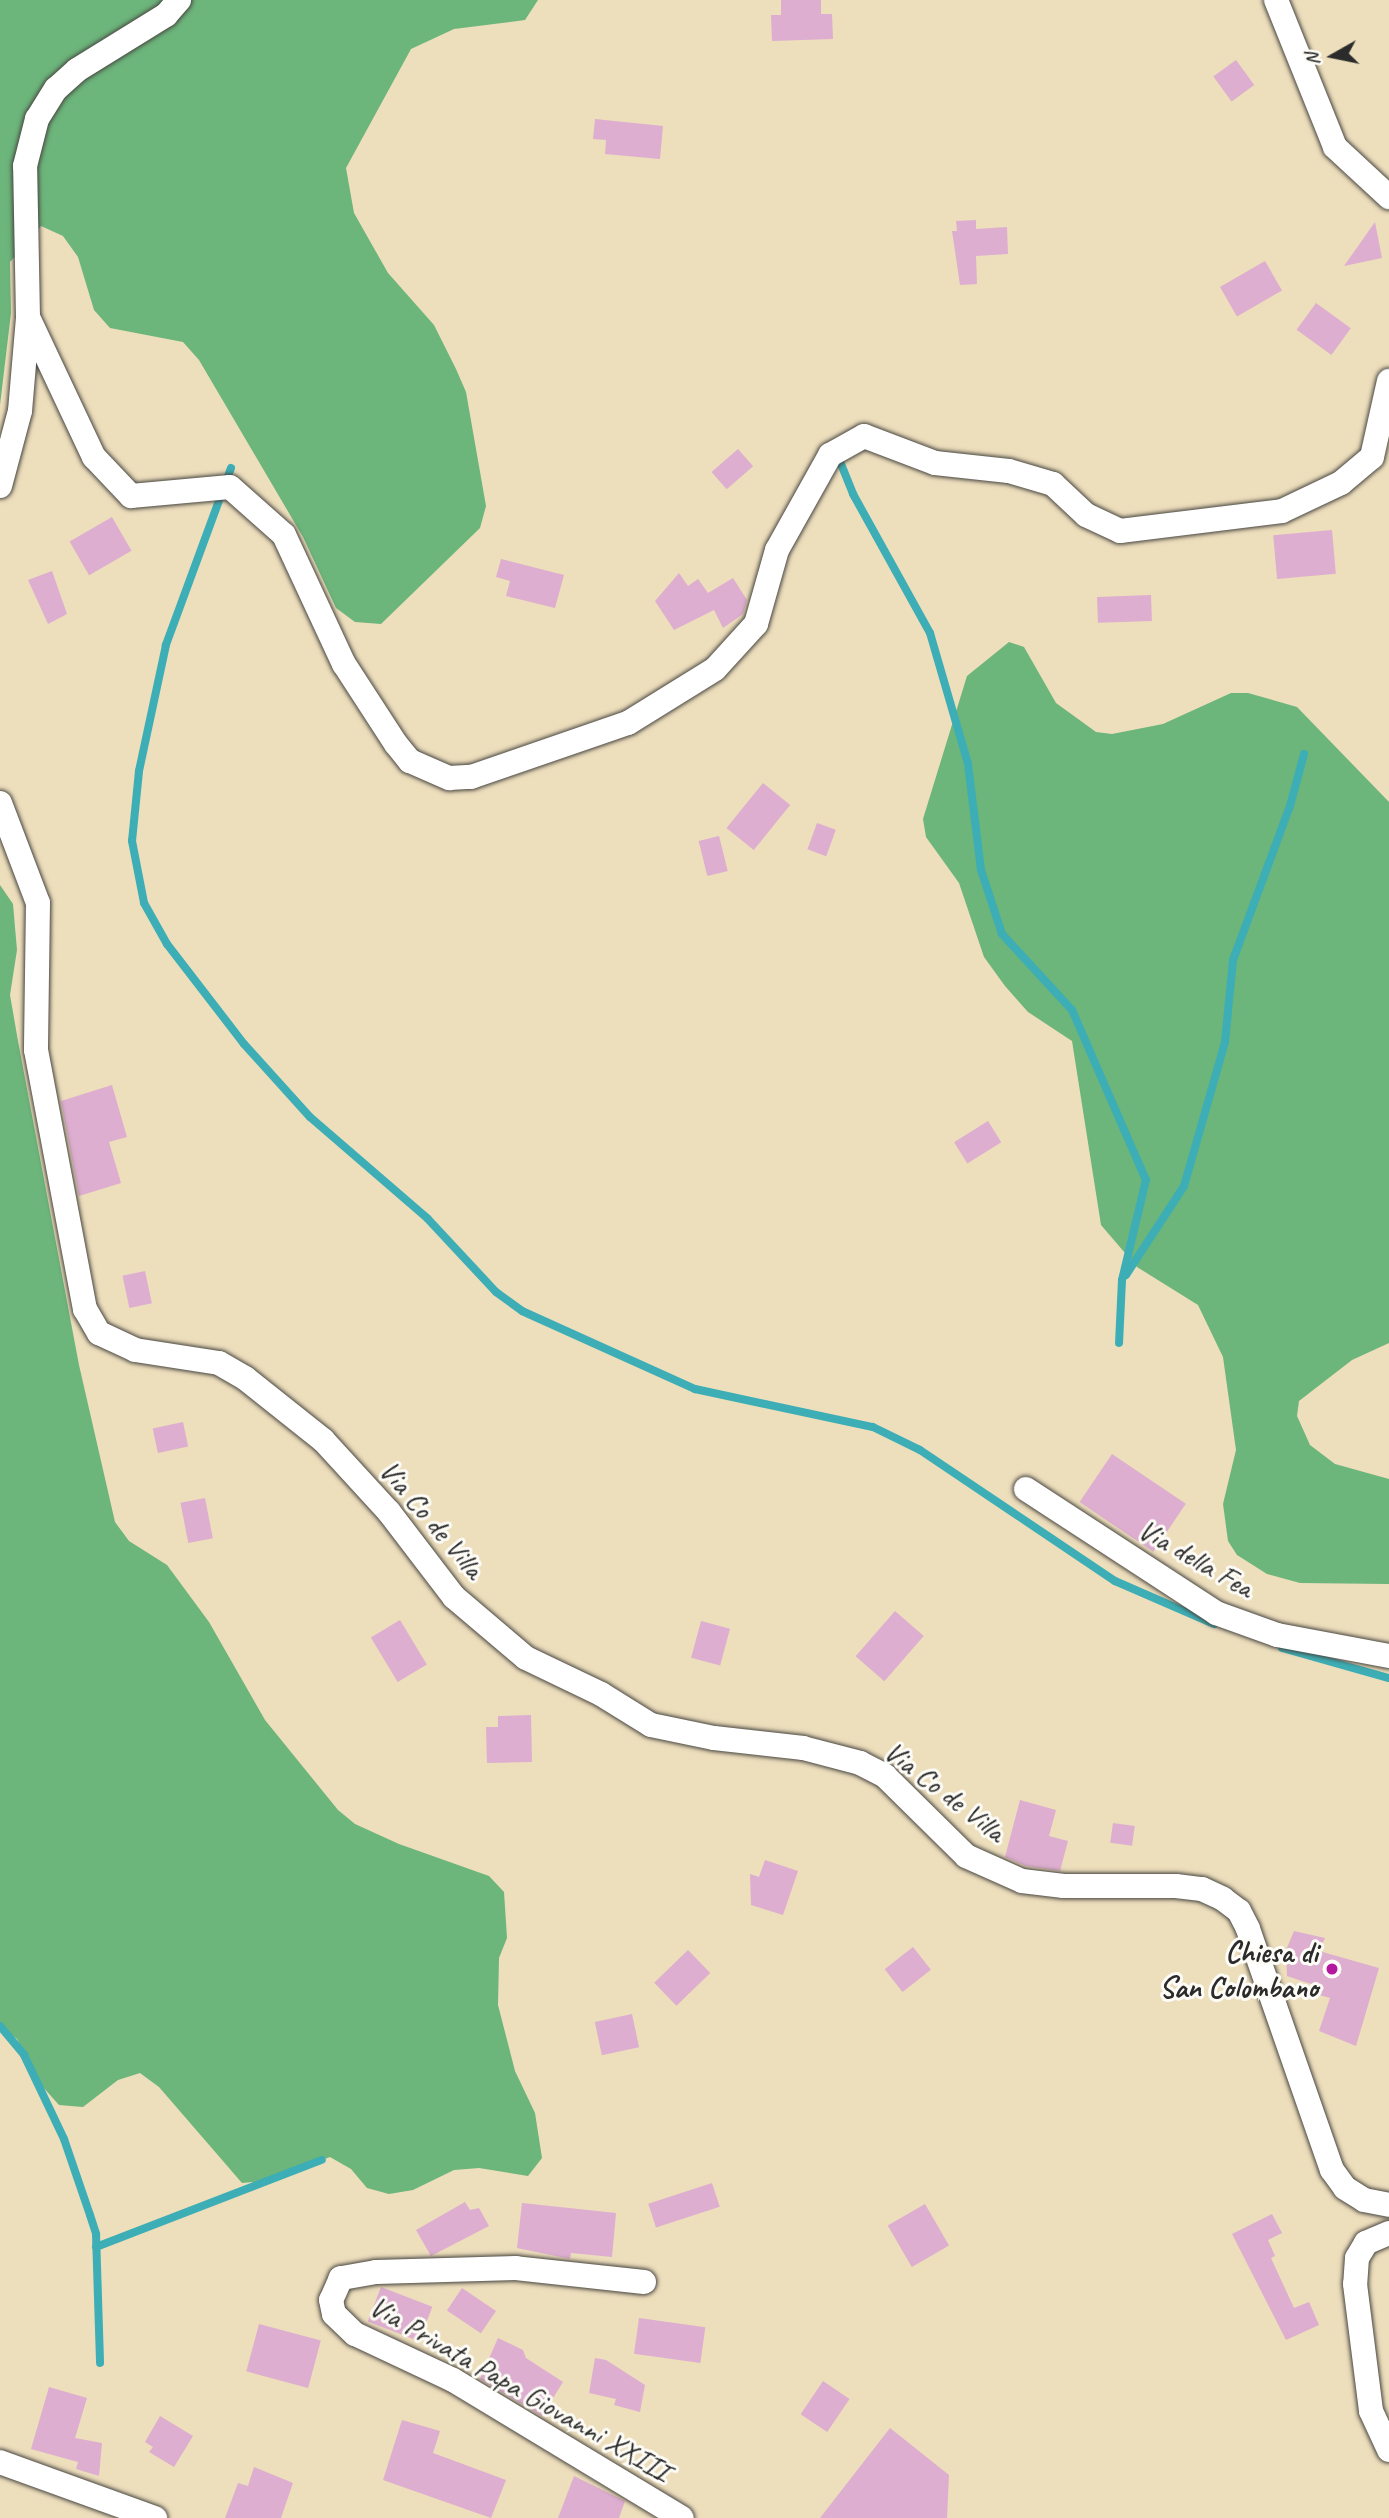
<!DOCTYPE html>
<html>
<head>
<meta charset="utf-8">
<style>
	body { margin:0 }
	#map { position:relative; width:1389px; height:2518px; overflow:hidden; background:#eddebc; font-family:Caveat,sans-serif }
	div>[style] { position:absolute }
	.forest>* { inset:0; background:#6cb57b }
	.stream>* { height:8px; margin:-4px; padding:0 4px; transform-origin:4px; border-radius:4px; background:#3daeb5 }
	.building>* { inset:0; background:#ddaecf; transform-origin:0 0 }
	.roads { filter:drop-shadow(0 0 2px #484641) drop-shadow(0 0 2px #484641) }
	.minor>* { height:24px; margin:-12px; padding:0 12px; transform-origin:12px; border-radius:12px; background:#fff }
	.dots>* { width:19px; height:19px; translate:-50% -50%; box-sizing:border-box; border:4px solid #fdfcf7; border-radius:50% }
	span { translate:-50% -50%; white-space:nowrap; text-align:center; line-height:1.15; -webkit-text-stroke:6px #fdfcf7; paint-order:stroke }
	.street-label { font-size:30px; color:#2b2b2b }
	.poi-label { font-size:30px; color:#2b2b2b; font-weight:700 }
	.right { translate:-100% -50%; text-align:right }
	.north { position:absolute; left:1298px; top:21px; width:70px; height:70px; -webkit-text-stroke:5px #fdfcf7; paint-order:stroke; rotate:261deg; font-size:19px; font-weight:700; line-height:28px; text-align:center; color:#2b2b2b }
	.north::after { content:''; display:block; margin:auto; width:24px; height:32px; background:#2b2b2b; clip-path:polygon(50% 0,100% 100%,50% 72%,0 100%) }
</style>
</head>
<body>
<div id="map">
	<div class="forest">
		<i style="clip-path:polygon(0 0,538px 0,525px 20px,454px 29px,411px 49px,346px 168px,354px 213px,388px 273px,434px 325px,456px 369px,466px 392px,486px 506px,480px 528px,381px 624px,355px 622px,336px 608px,303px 537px,199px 360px,183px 342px,110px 328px,94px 310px,78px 257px,63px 236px,41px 226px,10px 262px,11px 313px,0 405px)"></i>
		<i style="clip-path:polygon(1009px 642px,1024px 647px,1056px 703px,1096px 732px,1112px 734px,1163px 724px,1231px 693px,1248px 693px,1297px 707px,1389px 802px,1389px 1343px,1352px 1360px,1299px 1401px,1297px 1416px,1310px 1445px,1335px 1464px,1389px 1479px,1389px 1584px,1300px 1583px,1267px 1574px,1237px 1555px,1228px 1541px,1223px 1504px,1236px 1450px,1223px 1357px,1198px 1305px,1137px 1267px,1101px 1225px,1072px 1041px,1028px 1012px,1005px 986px,984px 957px,959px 883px,926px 837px,923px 819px,967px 676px)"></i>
		<i style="clip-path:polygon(0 885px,13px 904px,17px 950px,10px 995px,18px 1041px,79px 1365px,115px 1522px,129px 1541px,167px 1565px,209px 1622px,265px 1720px,338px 1810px,355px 1824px,399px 1844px,489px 1876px,504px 1892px,507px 1938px,499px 1958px,498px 2005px,515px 2071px,535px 2113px,542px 2158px,528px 2176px,479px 2168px,454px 2170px,413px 2190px,389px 2194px,367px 2188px,351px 2169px,330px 2157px,265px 2181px,242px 2183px,159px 2087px,140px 2073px,118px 2080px,83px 2107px,59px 2105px,42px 2086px,17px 2039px,0 2025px)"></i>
	</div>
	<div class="stream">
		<i style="left:839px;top:459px;width:38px;rotate:68deg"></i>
		<i style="left:853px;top:494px;width:159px;rotate:61deg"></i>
		<i style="left:930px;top:633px;width:136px;rotate:73.8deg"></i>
		<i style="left:968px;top:764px;width:107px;rotate:83deg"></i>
		<i style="left:981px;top:870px;width:67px;rotate:71.8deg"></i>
		<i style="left:1002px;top:934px;width:103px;rotate:47.4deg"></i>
		<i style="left:1072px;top:1010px;width:185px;rotate:66.5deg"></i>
		<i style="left:1146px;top:1180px;width:103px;rotate:103.5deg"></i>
		<i style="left:1122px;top:1280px;width:63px;rotate:92.7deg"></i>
		<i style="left:231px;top:468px;width:189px;rotate:110.2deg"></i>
		<i style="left:166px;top:645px;width:129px;rotate:102.1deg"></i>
		<i style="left:139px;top:771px;width:70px;rotate:95.7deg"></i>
		<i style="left:132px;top:841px;width:63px;rotate:79deg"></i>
		<i style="left:144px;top:903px;width:47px;rotate:60.7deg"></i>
		<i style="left:167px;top:944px;width:126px;rotate:52.4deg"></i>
		<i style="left:244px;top:1044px;width:98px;rotate:47.9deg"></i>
		<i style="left:310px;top:1117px;width:155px;rotate:40.8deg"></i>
		<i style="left:427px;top:1218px;width:101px;rotate:47deg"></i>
		<i style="left:496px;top:1292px;width:32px;rotate:36deg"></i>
		<i style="left:522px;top:1311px;width:190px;rotate:24.3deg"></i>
		<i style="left:695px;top:1389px;width:182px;rotate:12.1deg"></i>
		<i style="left:873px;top:1427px;width:52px;rotate:26.1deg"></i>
		<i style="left:920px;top:1450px;width:235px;rotate:33.9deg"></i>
		<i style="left:1115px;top:1581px;width:108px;rotate:23.5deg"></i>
		<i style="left:1126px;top:1275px;width:106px;rotate:-56.9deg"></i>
		<i style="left:1184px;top:1186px;width:150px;rotate:-74.1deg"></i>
		<i style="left:1225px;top:1042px;width:82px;rotate:-84.4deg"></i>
		<i style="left:1233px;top:960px;width:164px;rotate:-69.7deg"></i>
		<i style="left:1290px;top:806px;width:54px;rotate:-74.9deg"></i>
		<i style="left:1282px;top:1648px;width:111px;rotate:15.7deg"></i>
		<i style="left:0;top:2026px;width:38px;rotate:50deg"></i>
		<i style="left:24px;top:2055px;width:93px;rotate:64.5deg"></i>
		<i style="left:64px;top:2139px;width:80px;rotate:71.1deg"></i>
		<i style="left:90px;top:2215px;width:20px;rotate:72deg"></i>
		<i style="left:96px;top:2234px;width:129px;rotate:88.2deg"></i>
		<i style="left:96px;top:2247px;width:242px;rotate:-21.1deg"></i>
	</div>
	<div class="building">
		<i style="clip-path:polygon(781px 0,821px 0,821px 14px,832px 14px,833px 39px,772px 41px,771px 15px,781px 15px)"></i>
		<i style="left:1236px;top:60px;width:31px;height:28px;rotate:54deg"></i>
		<i style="clip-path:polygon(595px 119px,663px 126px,660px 159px,605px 154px,606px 140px,593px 139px)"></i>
		<i style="clip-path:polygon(976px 220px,976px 229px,1007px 227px,1008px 254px,976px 256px,977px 284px,960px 285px,952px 231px,957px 231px,956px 221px)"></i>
		<i style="clip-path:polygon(1375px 222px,1382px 258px,1344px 266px)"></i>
		<i style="left:1265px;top:261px;width:34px;height:52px;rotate:60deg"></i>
		<i style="left:1316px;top:303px;width:43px;height:33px;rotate:36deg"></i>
		<i style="left:738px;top:449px;width:23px;height:35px;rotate:49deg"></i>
		<i style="left:112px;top:517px;width:39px;height:49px;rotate:60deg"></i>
		<i style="left:1332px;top:530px;width:44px;height:59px;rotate:85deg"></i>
		<i style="clip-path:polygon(501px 559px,564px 575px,555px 608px,506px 596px,510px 581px,496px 577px)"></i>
		<i style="clip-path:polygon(52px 571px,67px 614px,48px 624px,28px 580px)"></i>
		<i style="clip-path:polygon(679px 573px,688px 586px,698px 579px,708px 593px,733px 578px,747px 600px,743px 614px,723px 628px,714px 610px,674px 630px,655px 601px)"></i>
		<i style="left:1151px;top:595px;width:26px;height:54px;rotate:88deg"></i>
		<i style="left:763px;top:783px;width:35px;height:58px;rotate:39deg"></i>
		<i style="left:817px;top:823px;width:20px;height:28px;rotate:20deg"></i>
		<i style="left:719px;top:836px;width:36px;height:21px;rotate:76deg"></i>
		<i style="clip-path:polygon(112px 1085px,127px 1137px,109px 1142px,121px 1183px,79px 1196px,61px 1101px)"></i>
		<i style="left:988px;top:1121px;width:25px;height:40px;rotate:58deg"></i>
		<i style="left:145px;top:1271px;width:33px;height:23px;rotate:78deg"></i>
		<i style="left:183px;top:1422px;width:25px;height:31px;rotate:78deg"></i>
		<i style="left:1112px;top:1454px;width:89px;height:58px;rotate:34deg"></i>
		<i style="left:205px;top:1498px;width:41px;height:25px;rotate:79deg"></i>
		<i style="left:895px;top:1611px;width:38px;height:60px;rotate:41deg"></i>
		<i style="left:400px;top:1620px;width:52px;height:34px;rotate:59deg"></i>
		<i style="left:701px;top:1621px;width:30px;height:38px;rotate:15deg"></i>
		<i style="clip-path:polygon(531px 1715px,532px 1762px,487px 1763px,486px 1727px,498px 1727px,498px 1716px)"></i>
		<i style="clip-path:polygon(1020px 1800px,1056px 1810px,1049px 1836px,1068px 1841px,1060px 1871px,1026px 1866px,1005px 1857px)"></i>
		<i style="left:1113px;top:1823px;width:22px;height:20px;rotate:8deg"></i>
		<i style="clip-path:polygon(765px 1860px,798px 1871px,783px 1915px,751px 1905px,750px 1874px,759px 1877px)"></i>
		<i style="clip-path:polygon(1294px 1931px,1325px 1938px,1319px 1951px,1379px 1968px,1356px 2046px,1319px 2031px,1330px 1998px,1312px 1993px,1314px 1985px,1287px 1976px,1286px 1950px)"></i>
		<i style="left:913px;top:1947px;width:29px;height:36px;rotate:52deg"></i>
		<i style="left:688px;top:1950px;width:32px;height:47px;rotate:46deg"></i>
		<i style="left:632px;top:2014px;width:34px;height:38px;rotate:78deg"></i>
		<i style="left:712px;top:2183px;width:25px;height:67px;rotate:72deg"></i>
		<i style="clip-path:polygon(465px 2202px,470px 2210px,479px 2208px,489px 2226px,431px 2256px,416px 2230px)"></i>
		<i style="clip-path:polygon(522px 2203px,616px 2213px,612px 2257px,571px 2253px,570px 2259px,517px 2248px)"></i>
		<i style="left:925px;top:2204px;width:48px;height:43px;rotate:60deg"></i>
		<i style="clip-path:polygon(1272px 2214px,1282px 2233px,1268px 2240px,1275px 2256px,1271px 2258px,1294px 2308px,1309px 2302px,1319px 2325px,1286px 2340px,1232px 2234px)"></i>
		<i style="left:381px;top:2287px;width:55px;height:37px;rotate:21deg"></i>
		<i style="left:462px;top:2288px;width:41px;height:27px;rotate:34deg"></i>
		<i style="left:639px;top:2318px;width:67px;height:36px;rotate:8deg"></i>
		<i style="left:259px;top:2324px;width:64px;height:49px;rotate:15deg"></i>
		<i style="clip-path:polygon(498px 2338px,523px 2350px,526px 2358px,563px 2382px,542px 2416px,480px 2379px)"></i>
		<i style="clip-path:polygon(595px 2358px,606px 2360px,645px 2385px,640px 2412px,614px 2405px,616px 2399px,589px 2393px)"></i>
		<i style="left:823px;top:2381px;width:32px;height:40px;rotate:34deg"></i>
		<i style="clip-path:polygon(49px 2387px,87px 2398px,75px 2438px,102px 2443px,99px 2476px,76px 2469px,78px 2462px,31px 2449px)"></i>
		<i style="clip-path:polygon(160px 2416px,193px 2436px,174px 2467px,149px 2452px,153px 2447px,145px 2442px)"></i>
		<i style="clip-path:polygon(402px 2420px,440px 2431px,433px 2453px,506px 2480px,491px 2518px,383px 2480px)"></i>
		<i style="clip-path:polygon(890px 2428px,949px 2475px,947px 2518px,820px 2518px)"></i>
		<i style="clip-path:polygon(254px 2467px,293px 2483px,281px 2518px,225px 2518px,238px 2483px,248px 2486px)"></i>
		<i style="clip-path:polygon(574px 2476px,625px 2501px,619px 2518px,558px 2518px)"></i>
	</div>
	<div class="roads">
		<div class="minor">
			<i style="left:1276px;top:0;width:158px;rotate:68.1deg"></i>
			<i style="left:1335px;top:147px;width:74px;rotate:42.8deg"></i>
			<i style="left:28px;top:317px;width:155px;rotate:64.8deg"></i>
			<i style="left:94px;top:457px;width:54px;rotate:46.5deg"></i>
			<i style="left:131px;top:496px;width:99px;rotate:-5.2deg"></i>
			<i style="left:230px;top:487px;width:72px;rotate:41.6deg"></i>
			<i style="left:284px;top:535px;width:142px;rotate:65.1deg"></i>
			<i style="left:344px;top:664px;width:95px;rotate:57deg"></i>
			<i style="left:396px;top:744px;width:22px;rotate:51deg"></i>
			<i style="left:410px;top:761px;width:43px;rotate:23.6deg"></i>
			<i style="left:449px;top:778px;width:22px;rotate:-3deg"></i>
			<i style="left:471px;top:777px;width:166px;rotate:-19deg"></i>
			<i style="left:628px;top:723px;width:102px;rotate:-31.8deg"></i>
			<i style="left:715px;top:669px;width:61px;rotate:-47.7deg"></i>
			<i style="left:756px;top:624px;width:77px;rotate:-74.2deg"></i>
			<i style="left:777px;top:550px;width:109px;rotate:-60.8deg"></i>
			<i style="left:830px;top:455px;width:39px;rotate:-29deg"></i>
			<i style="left:864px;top:436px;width:76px;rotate:20.8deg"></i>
			<i style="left:935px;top:463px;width:74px;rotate:6.2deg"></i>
			<i style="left:1009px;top:471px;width:46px;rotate:16.5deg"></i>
			<i style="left:1053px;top:484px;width:45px;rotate:43.2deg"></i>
			<i style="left:1086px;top:515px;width:38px;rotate:25deg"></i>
			<i style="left:1120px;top:531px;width:163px;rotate:-7deg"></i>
			<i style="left:1282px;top:511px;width:65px;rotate:-25.4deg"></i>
			<i style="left:1341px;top:483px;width:40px;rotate:-40deg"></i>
			<i style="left:1372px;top:457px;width:78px;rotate:-77.4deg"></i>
			<i style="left:0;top:486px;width:78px;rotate:-75.1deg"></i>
			<i style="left:20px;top:411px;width:94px;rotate:-85.1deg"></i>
			<i style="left:28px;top:317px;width:151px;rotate:-91.1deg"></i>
			<i style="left:25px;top:166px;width:49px;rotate:-75.7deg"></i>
			<i style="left:37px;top:119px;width:36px;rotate:-58deg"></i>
			<i style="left:56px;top:89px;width:28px;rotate:-42deg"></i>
			<i style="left:77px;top:70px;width:105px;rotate:-31.7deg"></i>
			<i style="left:166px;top:15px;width:20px;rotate:-49deg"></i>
			<i style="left:0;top:803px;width:107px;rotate:69.2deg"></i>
			<i style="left:38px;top:903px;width:147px;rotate:90.8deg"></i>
			<i style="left:36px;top:1050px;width:264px;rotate:79.3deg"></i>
			<i style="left:85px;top:1309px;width:28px;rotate:60deg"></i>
			<i style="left:99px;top:1333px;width:40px;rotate:25deg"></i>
			<i style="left:135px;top:1350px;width:85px;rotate:8.8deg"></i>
			<i style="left:219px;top:1363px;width:30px;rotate:30deg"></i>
			<i style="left:245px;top:1378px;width:100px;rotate:38.5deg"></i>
			<i style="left:323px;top:1440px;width:98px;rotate:47.5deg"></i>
			<i style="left:389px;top:1512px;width:107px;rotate:52.6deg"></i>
			<i style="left:454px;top:1597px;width:94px;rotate:40.3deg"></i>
			<i style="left:526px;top:1658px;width:83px;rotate:25.6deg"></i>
			<i style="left:601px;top:1694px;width:59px;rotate:31.8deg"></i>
			<i style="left:651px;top:1725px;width:64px;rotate:11.7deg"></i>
			<i style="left:714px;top:1738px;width:90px;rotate:6.4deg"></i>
			<i style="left:803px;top:1748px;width:59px;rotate:14.7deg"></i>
			<i style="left:860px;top:1763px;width:28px;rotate:27deg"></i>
			<i style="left:885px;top:1776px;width:114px;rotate:44.6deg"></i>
			<i style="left:966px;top:1856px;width:61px;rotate:24.1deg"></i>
			<i style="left:1022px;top:1881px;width:42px;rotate:6.8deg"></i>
			<i style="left:1064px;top:1886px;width:112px"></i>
			<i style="left:1176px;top:1886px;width:26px;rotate:7deg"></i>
			<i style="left:1202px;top:1889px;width:23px;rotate:25deg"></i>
			<i style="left:1223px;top:1899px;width:20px;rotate:37deg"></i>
			<i style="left:1239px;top:1911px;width:20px;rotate:63deg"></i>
			<i style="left:1248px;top:1929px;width:255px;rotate:70.8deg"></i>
			<i style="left:1332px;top:2170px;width:22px;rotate:54deg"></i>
			<i style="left:1345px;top:2188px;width:22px;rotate:32deg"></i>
			<i style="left:1364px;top:2200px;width:25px;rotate:11deg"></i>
			<i style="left:1026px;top:1489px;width:227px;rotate:33.1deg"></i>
			<i style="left:1216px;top:1613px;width:65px;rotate:19.8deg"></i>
			<i style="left:1277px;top:1635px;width:114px;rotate:10.6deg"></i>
			<i style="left:1389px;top:2233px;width:25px;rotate:157deg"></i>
			<i style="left:1366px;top:2243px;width:17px;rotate:121deg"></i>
			<i style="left:1357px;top:2258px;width:26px;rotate:94deg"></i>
			<i style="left:1355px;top:2284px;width:128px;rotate:82.8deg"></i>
			<i style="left:1371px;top:2411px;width:43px;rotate:65.2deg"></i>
			<i style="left:644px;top:2282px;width:129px;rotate:-173.8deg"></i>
			<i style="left:516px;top:2268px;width:140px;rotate:178.4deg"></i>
			<i style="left:376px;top:2272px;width:36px;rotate:170deg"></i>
			<i style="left:341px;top:2278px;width:24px;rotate:114deg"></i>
			<i style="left:331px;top:2300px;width:14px;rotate:78deg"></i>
			<i style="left:334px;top:2314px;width:29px;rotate:44deg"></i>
			<i style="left:355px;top:2334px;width:108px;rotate:25.1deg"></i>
			<i style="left:453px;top:2380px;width:267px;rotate:31.1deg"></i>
			<i style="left:0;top:2462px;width:165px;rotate:19.9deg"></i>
		</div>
	</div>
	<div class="dots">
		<i style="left:1332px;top:1969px;background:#b5179e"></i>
	</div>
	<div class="street-label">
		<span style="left:432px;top:1519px;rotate:50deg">Via Co de Villa</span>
		<span style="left:1196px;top:1558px;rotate:30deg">Via della Fea</span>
		<span style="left:945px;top:1791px;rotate:38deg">Via Co de Villa</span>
		<span style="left:520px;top:2388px;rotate:30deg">Via Privata Papa Giovanni XXIII</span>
	</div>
	<div class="poi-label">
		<span class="right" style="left:1318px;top:1969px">Chiesa di<br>San Colombano</span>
	</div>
	<div class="north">N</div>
</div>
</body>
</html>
